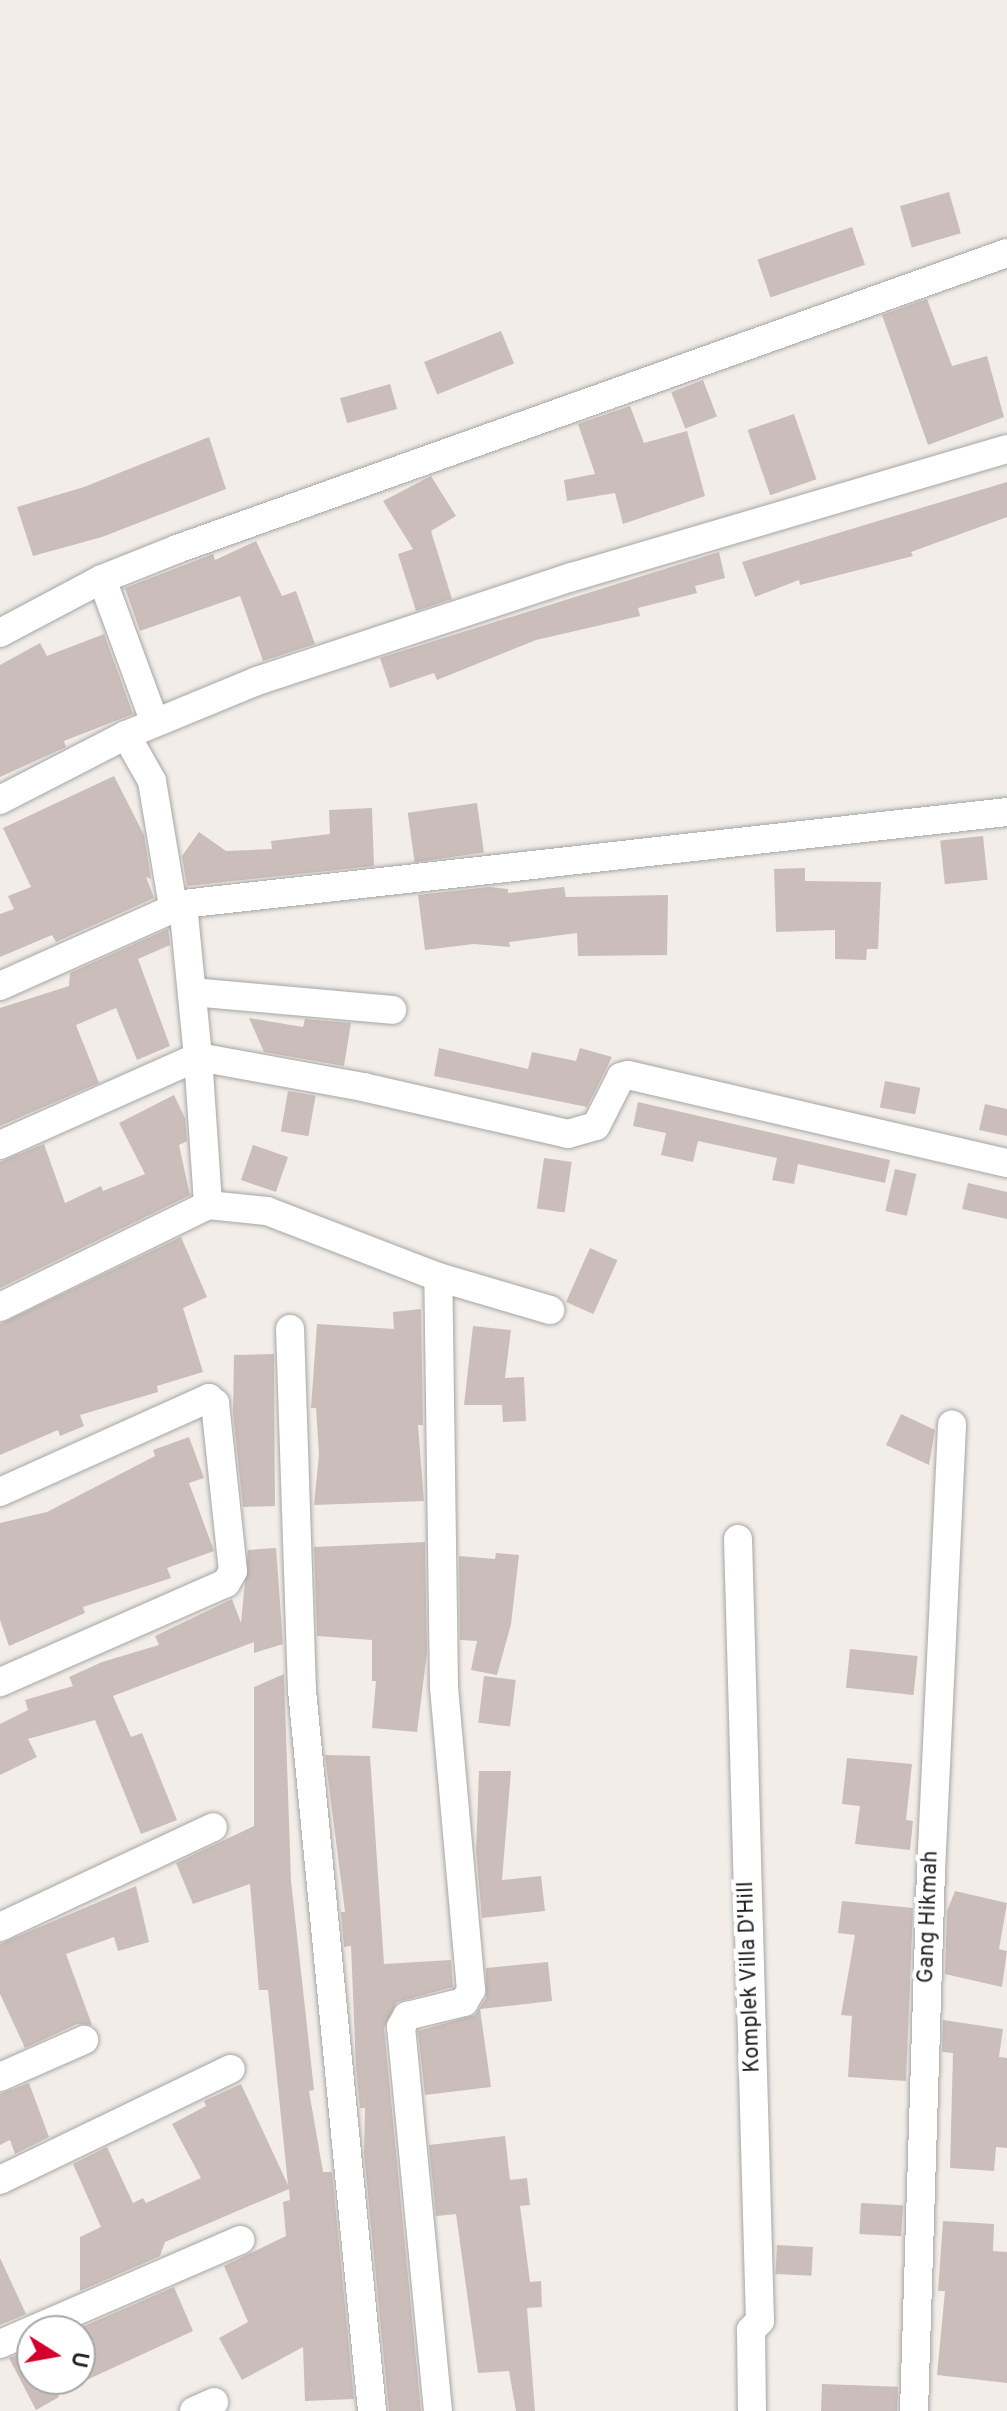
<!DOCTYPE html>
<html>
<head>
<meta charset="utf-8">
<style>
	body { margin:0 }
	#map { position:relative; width:1007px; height:2411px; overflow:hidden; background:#f2ede8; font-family:Overpass,sans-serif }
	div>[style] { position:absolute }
	.building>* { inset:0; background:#cbbeba; transform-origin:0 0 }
	.roads { filter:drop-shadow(0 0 2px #a6a6a6) drop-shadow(0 0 2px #a6a6a6) }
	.minor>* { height:28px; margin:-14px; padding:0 14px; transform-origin:14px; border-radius:14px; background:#fff }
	span { translate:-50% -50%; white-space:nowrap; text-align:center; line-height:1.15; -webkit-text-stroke:8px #fff; paint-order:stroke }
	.street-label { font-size:22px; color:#222 }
	.north { position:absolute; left:16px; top:2315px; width:80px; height:80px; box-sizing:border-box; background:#fff; border:2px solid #a7a7a7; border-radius:50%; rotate:101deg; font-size:22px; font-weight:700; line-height:32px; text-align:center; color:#222 }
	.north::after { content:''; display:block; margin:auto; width:28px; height:36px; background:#d3002b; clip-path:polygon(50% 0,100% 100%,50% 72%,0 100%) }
</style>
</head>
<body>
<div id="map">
	<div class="building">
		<i style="left:949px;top:192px;width:43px;height:51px;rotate:74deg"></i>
		<i style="left:852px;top:227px;width:40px;height:100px;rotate:71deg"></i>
		<i style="clip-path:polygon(927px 299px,952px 366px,987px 356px,1004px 417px,928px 445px,882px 315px)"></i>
		<i style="left:501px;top:331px;width:35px;height:83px;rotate:68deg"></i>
		<i style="left:703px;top:380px;width:39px;height:34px;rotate:69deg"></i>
		<i style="left:390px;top:384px;width:26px;height:52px;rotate:74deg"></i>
		<i style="clip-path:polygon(630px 406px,644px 443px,687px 431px,705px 496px,623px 524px,615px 493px,567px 501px,564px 480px,595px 474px,578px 424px)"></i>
		<i style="left:794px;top:414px;width:69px;height:49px;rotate:71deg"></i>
		<i style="clip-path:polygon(209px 437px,226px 489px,102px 537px,33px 556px,17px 507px,84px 487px)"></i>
		<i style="clip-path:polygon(431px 476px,456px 516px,431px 531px,452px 599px,416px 611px,398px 554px,413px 549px,383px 501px)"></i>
		<i style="clip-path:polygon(1007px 482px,1007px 517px,911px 552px,913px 556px,800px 585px,799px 580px,755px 597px,742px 562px)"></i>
		<i style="clip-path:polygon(256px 541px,282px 596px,296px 591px,315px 644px,263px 661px,240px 596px,140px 631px,125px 588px,213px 554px,215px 560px)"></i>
		<i style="clip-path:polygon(719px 552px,725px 578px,695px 586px,697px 593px,638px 608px,640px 616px,536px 640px,437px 680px,434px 673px,390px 688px,380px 658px)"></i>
		<i style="clip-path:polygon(104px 634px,133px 714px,64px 741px,66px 747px,0 777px,0 665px,40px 643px,47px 656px)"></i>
		<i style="clip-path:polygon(114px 776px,144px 835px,151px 879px,146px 877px,154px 898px,56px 942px,52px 935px,0 957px,0 914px,14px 909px,8px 896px,31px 887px,3px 828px)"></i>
		<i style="left:477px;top:803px;width:50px;height:70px;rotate:82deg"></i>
		<i style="clip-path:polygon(372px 808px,374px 866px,187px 886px,182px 856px,199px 832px,226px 851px,272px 849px,271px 841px,330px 834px,329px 810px)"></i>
		<i style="left:983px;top:836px;width:44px;height:43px;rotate:84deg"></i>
		<i style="clip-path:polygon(805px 868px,805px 881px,881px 882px,878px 949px,867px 949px,866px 960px,835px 959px,835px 930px,776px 932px,774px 869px)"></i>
		<i style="clip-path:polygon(489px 887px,508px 889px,508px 893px,564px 887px,566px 897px,668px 895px,667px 955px,578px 956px,577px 933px,509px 942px,510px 947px,474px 944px,425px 950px,418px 895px)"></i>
		<i style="clip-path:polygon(168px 929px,170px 945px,138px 959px,170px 1046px,137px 1060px,116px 1008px,76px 1025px,99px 1083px,0 1126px,0 1008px,69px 986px,70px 973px)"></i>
		<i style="clip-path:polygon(249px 1018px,303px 1027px,305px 1019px,351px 1023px,344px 1066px,264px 1052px)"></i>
		<i style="clip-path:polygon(439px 1048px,528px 1069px,532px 1052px,576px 1061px,580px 1048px,612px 1057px,587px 1107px,434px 1076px)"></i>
		<i style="left:885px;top:1081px;width:36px;height:27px;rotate:11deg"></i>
		<i style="left:288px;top:1091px;width:28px;height:41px;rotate:10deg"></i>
		<i style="clip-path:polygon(174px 1095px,185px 1118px,187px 1141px,179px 1145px,190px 1195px,0 1288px,0 1162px,44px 1144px,65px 1203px,101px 1186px,103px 1191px,145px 1174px,119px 1123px)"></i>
		<i style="clip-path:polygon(638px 1102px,890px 1160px,885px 1183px,798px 1164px,794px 1184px,772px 1180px,777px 1158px,698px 1141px,693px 1162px,661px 1155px,666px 1133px,633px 1126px)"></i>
		<i style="clip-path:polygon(985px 1104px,1007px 1109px,1007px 1136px,979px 1130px)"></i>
		<i style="left:253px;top:1145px;width:37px;height:37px;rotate:19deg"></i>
		<i style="left:544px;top:1158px;width:28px;height:51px;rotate:8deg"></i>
		<i style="left:895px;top:1169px;width:22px;height:43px;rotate:13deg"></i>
		<i style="clip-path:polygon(968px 1183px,1007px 1192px,1007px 1219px,962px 1209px)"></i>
		<i style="clip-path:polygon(181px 1237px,207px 1297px,183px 1308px,203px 1372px,157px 1386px,158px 1392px,80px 1415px,84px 1426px,60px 1436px,58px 1430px,0 1455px,0 1324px)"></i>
		<i style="left:590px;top:1248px;width:30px;height:59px;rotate:24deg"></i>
		<i style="clip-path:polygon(421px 1309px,423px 1425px,418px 1425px,424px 1501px,314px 1505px,319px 1454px,316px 1408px,311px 1408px,317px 1324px,394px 1329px,393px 1312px)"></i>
		<i style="clip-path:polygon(473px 1326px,511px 1330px,505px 1378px,524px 1377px,526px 1421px,503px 1422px,502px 1405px,464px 1405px)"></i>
		<i style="clip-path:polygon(274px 1354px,275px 1506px,243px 1507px,233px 1413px,234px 1355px)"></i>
		<i style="clip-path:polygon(901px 1414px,935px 1430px,929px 1465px,886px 1445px)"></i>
		<i style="clip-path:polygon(189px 1437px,204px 1478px,189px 1483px,214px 1551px,167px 1568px,171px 1578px,83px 1607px,85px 1613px,9px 1646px,0 1620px,0 1523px,47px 1512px,155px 1456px,153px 1450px)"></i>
		<i style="clip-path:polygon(425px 1542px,427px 1653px,417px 1732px,372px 1728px,376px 1681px,372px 1681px,372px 1640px,317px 1636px,314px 1547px)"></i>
		<i style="clip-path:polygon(276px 1548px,283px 1644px,254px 1653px,254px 1642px,113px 1696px,131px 1737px,142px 1733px,177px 1820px,141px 1834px,95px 1720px,28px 1739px,37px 1757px,0 1775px,0 1724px,28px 1710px,25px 1700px,73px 1686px,69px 1677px,102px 1662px,159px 1645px,155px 1636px,232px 1599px,241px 1623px,248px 1550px)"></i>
		<i style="clip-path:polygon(496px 1553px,519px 1555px,511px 1624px,497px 1675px,471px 1670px,477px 1641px,460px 1640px,459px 1556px,495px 1559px)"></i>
		<i style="left:850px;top:1649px;width:68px;height:39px;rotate:6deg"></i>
		<i style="clip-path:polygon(284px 1674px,291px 1881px,314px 2090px,309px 2091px,323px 2172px,332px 2172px,354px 2399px,305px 2401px,303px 2347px,242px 2380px,219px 2338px,248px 2322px,224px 2266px,286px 2236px,283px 2202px,290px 2200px,289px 2189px,165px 2242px,160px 2256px,80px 2291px,80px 2237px,101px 2227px,73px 2164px,107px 2147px,133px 2203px,143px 2198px,146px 2203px,201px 2178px,172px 2124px,206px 2106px,204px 2101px,241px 2084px,288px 2185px,268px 1990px,259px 1990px,250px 1884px,193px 1904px,176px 1863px,254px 1826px,254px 1687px)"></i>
		<i style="left:484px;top:1676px;width:32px;height:47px;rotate:7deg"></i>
		<i style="clip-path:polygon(325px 1755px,370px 1756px,384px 1964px,451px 1960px,453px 1987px,397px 2002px,384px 2028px,421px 2411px,389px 2411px,364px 2153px,365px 2108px,360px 2108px,356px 2067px,351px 1946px,344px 1947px,341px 1912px,345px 1912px)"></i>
		<i style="clip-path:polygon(847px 1758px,912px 1764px,906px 1820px,913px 1821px,910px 1850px,855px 1844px,860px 1806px,842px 1804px)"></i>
		<i style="clip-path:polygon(479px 1771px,511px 1771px,502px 1880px,541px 1876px,545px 1911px,482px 1918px,476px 1851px)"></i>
		<i style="clip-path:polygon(136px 1886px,149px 1942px,118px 1951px,114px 1937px,66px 1954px,92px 2025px,77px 2024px,25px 2048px,0 1994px,0 1944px)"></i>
		<i style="clip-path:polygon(955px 1891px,1007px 1903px,999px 1949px,1007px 1951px,1002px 1987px,945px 1974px,947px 1911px)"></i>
		<i style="clip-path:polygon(842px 1901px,913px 1908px,906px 2081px,848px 2077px,852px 2016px,841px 2015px,855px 1935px,838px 1933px)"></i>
		<i style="clip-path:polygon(548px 1962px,552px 2001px,480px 2009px,491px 2087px,425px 2095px,418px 2031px,475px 2015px,486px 1998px,486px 1968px)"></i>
		<i style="clip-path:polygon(943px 2020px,1003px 2029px,999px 2057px,1007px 2058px,1007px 2148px,996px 2147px,994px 2171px,950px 2168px,953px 2053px,942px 2052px)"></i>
		<i style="clip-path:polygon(29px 2083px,49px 2137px,15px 2154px,10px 2140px,0 2145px,0 2094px)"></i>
		<i style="clip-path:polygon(505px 2136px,510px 2180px,527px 2178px,530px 2205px,520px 2206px,530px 2282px,541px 2281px,542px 2307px,527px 2308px,535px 2411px,516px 2411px,509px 2371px,478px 2373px,456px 2214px,436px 2216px,429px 2145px)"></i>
		<i style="left:861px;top:2203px;width:42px;height:31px;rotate:3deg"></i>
		<i style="clip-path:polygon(943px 2221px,994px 2224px,993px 2251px,1007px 2252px,1007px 2383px,937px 2375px,945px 2291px,938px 2291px)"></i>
		<i style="left:777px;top:2245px;width:36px;height:29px;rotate:3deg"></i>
		<i style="clip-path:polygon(0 2258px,26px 2314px,0 2325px)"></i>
		<i style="clip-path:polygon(174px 2287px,193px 2331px,80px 2383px,80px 2328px)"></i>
		<i style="clip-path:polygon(32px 2349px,32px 2379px,50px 2379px,59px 2397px,36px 2410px,9px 2358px)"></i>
		<i style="left:822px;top:2384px;width:76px;height:27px;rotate:2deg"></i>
	</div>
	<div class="roads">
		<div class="minor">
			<i style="left:102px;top:579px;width:153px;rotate:69.8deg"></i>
			<i style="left:0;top:633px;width:115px;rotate:-27.9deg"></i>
			<i style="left:102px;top:579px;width:81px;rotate:-21.8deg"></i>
			<i style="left:177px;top:549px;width:881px;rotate:-19.63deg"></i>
			<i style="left:126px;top:735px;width:53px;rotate:60.5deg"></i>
			<i style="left:152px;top:781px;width:127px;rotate:80.5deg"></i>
			<i style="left:0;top:800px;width:142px;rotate:-27.3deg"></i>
			<i style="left:126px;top:735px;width:142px;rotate:-22.4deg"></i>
			<i style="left:257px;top:681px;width:332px;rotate:-18.3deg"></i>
			<i style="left:572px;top:577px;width:453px;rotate:-16.4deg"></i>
			<i style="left:183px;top:904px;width:154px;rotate:84.4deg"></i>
			<i style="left:198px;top:1057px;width:168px;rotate:10.3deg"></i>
			<i style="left:363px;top:1087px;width:210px;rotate:12.9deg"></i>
			<i style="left:568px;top:1134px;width:29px;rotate:-16deg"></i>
			<i style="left:596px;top:1126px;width:55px;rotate:-63deg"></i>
			<i style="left:621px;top:1077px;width:7px;rotate:-16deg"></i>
			<i style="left:628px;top:1075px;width:389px;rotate:13.1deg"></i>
			<i style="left:0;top:986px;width:201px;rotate:-24.1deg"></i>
			<i style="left:183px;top:904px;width:829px;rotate:-6.37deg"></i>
			<i style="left:192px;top:992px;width:201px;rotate:5.1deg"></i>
			<i style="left:0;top:1145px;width:217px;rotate:-24deg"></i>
			<i style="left:198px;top:1057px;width:148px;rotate:86.1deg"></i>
			<i style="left:0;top:1307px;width:232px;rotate:-26.1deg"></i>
			<i style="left:208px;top:1205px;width:59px;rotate:5.8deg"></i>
			<i style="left:267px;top:1211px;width:183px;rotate:21.1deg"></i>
			<i style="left:438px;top:1277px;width:117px;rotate:16.4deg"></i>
			<i style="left:290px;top:1329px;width:361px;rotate:88.1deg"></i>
			<i style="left:302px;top:1690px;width:724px;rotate:84.45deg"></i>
			<i style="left:0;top:1492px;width:229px;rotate:-24.2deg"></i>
			<i style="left:209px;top:1398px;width:8px;rotate:40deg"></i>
			<i style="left:215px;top:1403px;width:169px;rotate:83.9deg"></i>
			<i style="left:233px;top:1571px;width:14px;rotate:120deg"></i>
			<i style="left:226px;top:1583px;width:247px;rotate:156.3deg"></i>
			<i style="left:738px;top:1539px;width:782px;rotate:88.39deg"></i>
			<i style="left:760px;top:2321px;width:13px;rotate:135deg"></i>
			<i style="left:751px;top:2330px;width:81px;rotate:89.3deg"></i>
			<i style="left:0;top:1927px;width:235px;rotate:-25.1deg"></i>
			<i style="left:0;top:2077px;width:92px;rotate:-23.8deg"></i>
			<i style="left:0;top:2180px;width:256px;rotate:-25.7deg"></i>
			<i style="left:0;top:2344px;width:262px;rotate:-23.4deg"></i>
			<i style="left:194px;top:2411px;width:22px;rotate:-24deg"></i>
			<i style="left:438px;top:2411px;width:386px;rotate:-95.5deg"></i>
			<i style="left:401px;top:2027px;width:13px;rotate:-61deg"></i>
			<i style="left:407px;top:2016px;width:59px;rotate:-13.8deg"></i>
			<i style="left:464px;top:2002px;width:14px;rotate:-60deg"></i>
			<i style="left:471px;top:1990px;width:305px;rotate:-95.1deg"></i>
			<i style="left:444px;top:1686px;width:409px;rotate:-90.8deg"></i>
			<i style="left:914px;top:2411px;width:540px;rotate:-88.2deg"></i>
			<i style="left:931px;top:1871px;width:447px;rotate:-87.3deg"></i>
		</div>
	</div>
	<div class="street-label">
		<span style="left:929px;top:1917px;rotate:-88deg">Gang Hikmah</span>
		<span style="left:750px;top:1977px;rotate:-92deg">Komplek Villa D'Hill</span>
	</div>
	<div class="north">U</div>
</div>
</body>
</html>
